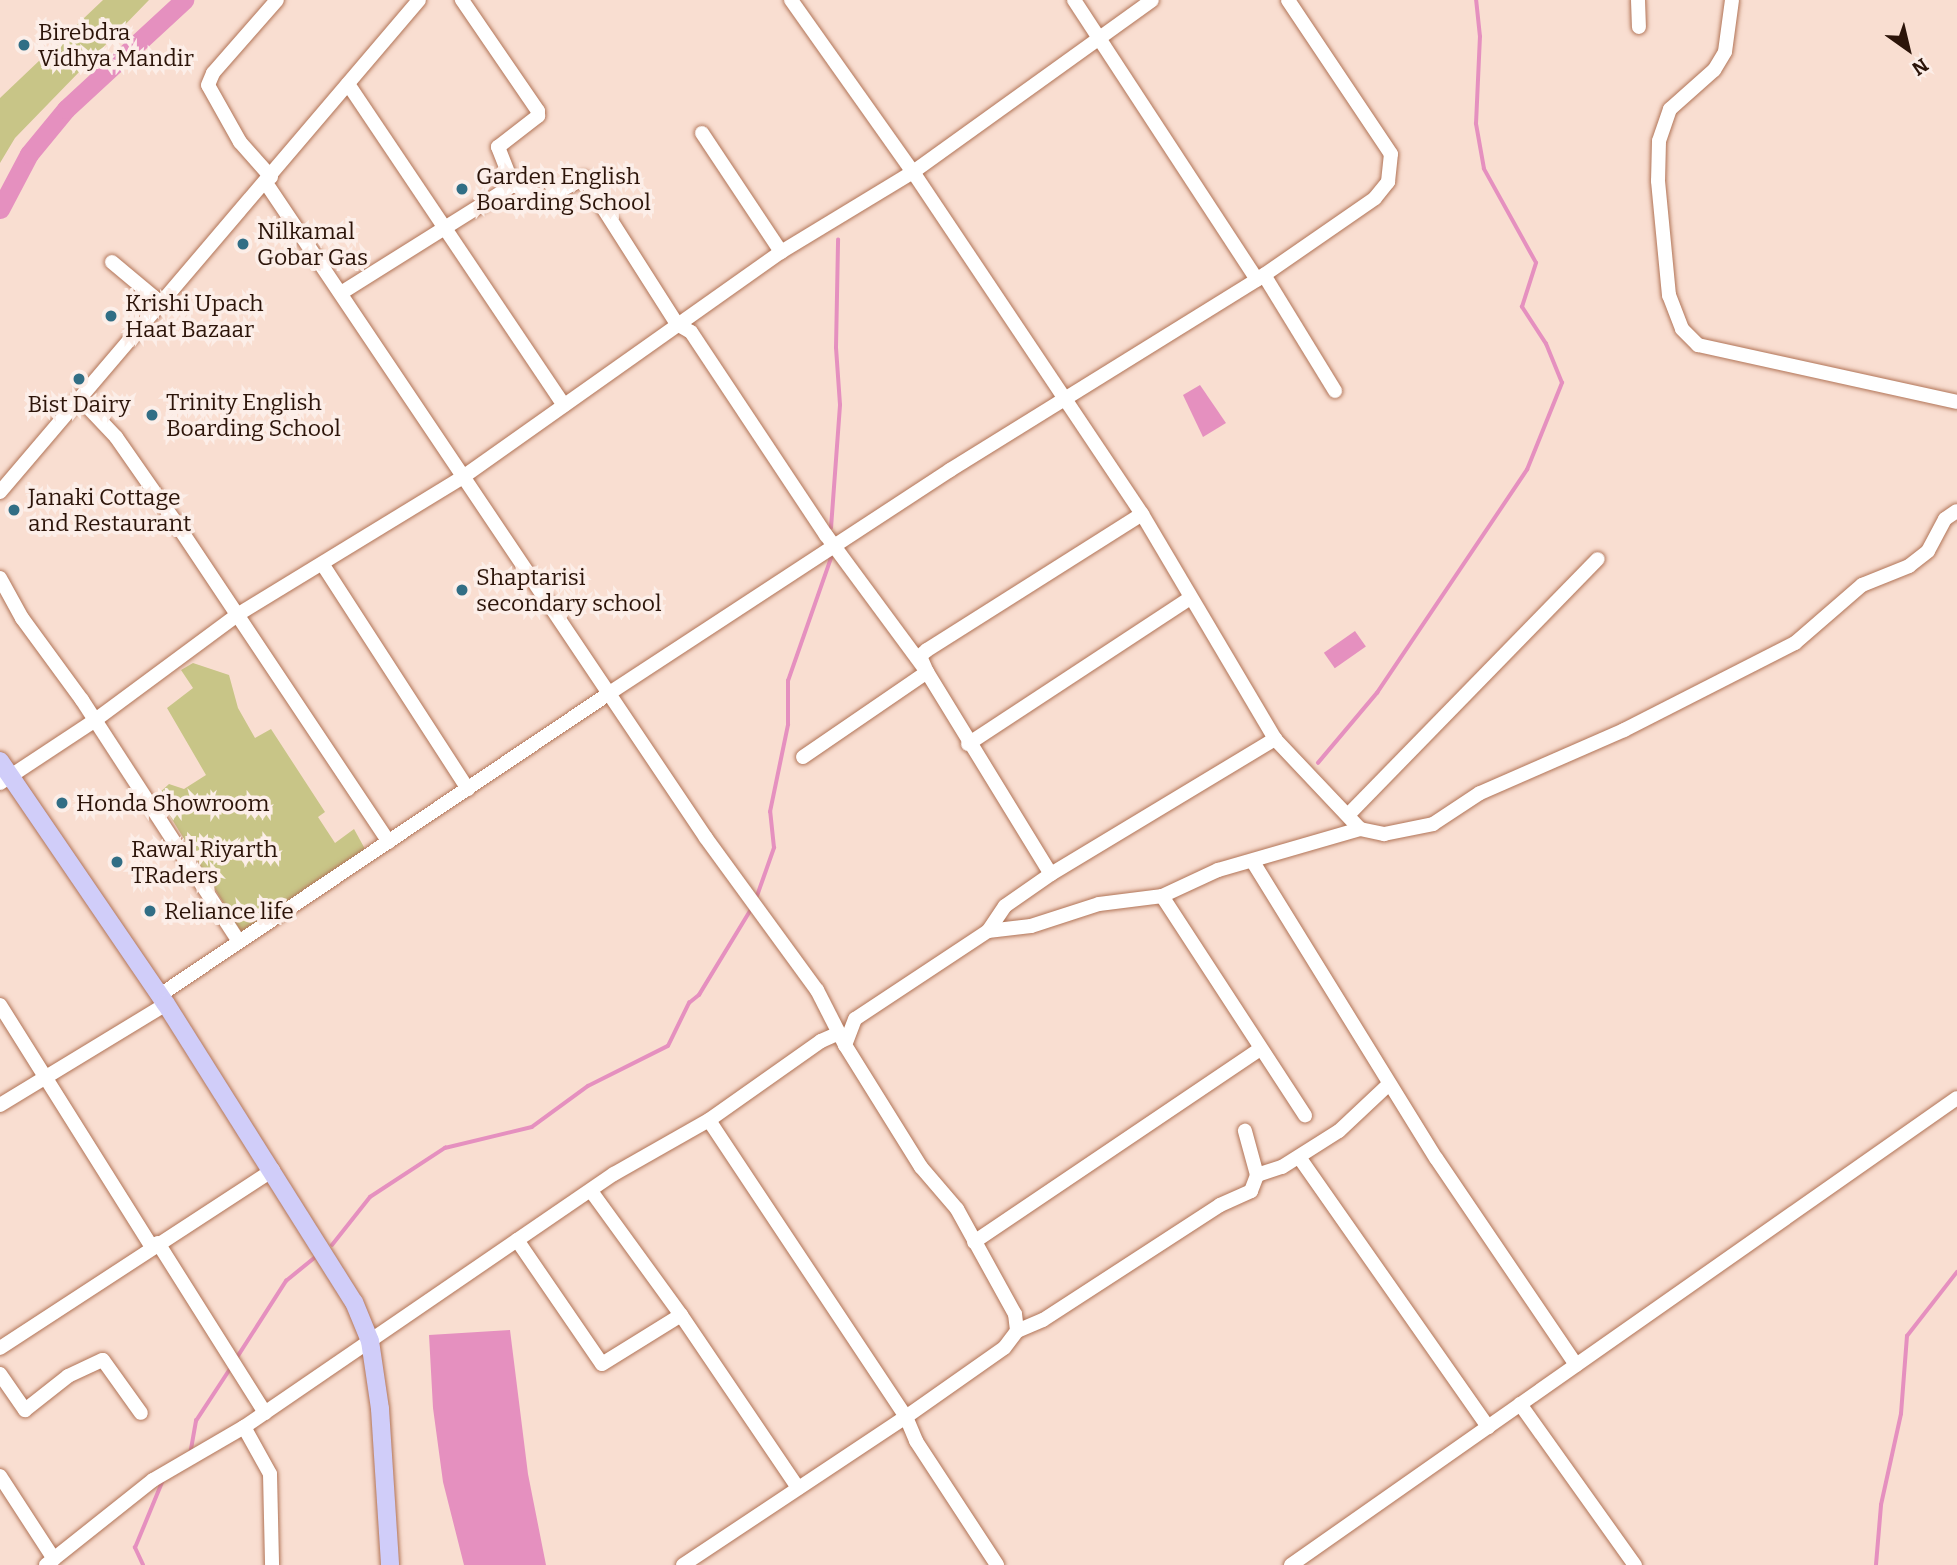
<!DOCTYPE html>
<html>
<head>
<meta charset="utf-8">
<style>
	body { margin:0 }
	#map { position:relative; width:1957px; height:1565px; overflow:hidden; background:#f9ded1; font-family:Bitter,serif }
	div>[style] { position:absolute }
	.green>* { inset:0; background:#c8c587 }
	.water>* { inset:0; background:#e590bf; transform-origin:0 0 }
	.stream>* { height:3.5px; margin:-1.75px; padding:0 1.75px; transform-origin:1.75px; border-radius:1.75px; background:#e590bf }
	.river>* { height:19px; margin:-9.5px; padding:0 9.5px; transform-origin:9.5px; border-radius:9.5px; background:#e590bf }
	.roads { filter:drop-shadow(0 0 2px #b17457) drop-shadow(0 0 2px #b17457) }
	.minor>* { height:14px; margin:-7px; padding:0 7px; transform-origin:7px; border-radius:7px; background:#fff }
	.major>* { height:18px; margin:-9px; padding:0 9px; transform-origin:9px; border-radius:9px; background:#d0cdf9 }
	.dots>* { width:19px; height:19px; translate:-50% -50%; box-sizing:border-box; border:4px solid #fceee8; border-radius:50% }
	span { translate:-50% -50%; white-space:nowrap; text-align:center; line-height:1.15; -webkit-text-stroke:7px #fceee8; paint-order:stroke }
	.poi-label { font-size:23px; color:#2c1409 }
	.left { translate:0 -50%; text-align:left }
	.north { position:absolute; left:1873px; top:14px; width:70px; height:70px; -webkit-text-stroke:5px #fceee8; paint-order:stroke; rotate:146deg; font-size:19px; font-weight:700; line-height:28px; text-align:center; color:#2c1409 }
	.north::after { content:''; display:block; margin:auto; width:24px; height:32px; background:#2c1409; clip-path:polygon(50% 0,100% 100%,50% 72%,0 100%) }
</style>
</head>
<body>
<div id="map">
	<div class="green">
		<i style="clip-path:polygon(103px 0,149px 0,15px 138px,0 163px,0 98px)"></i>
		<i style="clip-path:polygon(193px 663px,229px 675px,238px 708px,255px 738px,271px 729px,325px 812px,318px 817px,335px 843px,354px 829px,365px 849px,242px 933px,157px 795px,169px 784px,184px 789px,206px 775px,167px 708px,193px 688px,181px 670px)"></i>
	</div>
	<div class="water">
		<i style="clip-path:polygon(1200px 385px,1226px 423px,1203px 437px,1183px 395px)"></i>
		<i style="left:1355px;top:631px;width:19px;height:38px;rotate:55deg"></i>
		<i style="clip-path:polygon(510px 1330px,528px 1474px,546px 1565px,464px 1565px,443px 1482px,433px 1408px,429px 1335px)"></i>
	</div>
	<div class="stream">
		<i style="left:831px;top:528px;width:123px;rotate:-85.8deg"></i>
		<i style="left:840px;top:405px;width:57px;rotate:-94deg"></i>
		<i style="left:836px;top:348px;width:108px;rotate:-88.9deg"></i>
		<i style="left:1318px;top:763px;width:92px;rotate:-49.9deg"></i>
		<i style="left:1377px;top:693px;width:269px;rotate:-56.1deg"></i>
		<i style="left:1527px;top:470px;width:94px;rotate:-68.1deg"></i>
		<i style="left:1562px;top:383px;width:42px;rotate:-112.3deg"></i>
		<i style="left:1546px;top:344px;width:44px;rotate:-123deg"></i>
		<i style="left:1522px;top:307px;width:46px;rotate:-72.3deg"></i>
		<i style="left:1536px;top:263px;width:107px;rotate:-119deg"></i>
		<i style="left:1484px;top:169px;width:46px;rotate:-100.1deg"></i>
		<i style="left:1476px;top:124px;width:87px;rotate:-87.4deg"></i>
		<i style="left:1480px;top:37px;width:37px;rotate:-96deg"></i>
		<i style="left:757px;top:896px;width:51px;rotate:-70.5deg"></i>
		<i style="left:774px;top:848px;width:36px;rotate:-96deg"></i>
		<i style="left:770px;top:812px;width:89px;rotate:-78.3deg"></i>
		<i style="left:788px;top:725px;width:44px;rotate:-90deg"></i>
		<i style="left:788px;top:681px;width:130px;rotate:-70.7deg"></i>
		<i style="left:332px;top:1245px;width:61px;rotate:-51.6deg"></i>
		<i style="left:370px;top:1197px;width:90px;rotate:-33.2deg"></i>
		<i style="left:445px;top:1148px;width:89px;rotate:-13.6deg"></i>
		<i style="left:532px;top:1127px;width:69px;rotate:-36.2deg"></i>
		<i style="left:588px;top:1086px;width:89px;rotate:-26.6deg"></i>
		<i style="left:668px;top:1046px;width:48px;rotate:-64deg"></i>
		<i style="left:689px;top:1003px;width:13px;rotate:-39deg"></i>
		<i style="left:699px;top:995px;width:102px;rotate:-58.7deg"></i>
		<i style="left:236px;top:1359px;width:93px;rotate:-57.3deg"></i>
		<i style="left:286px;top:1281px;width:41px;rotate:-39.1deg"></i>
		<i style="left:190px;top:1455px;width:35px;rotate:-80deg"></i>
		<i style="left:196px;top:1421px;width:66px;rotate:-56.8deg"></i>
		<i style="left:143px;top:1565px;width:19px;rotate:-115deg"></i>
		<i style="left:135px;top:1548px;width:74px;rotate:-67.6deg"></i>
		<i style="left:1876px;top:1565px;width:60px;rotate:-85.2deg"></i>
		<i style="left:1881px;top:1505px;width:93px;rotate:-77.6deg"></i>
		<i style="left:1901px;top:1414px;width:78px;rotate:-85.6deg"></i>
		<i style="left:1907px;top:1336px;width:81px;rotate:-52deg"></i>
	</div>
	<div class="river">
		<i style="left:0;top:209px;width:62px;rotate:-62.2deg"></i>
		<i style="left:29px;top:154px;width:58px;rotate:-50.6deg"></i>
		<i style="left:66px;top:109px;width:161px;rotate:-42.7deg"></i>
	</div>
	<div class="roads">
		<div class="minor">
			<i style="left:791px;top:0;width:211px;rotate:54.7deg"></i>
			<i style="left:913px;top:172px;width:412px;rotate:56.2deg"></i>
			<i style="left:1142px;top:514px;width:261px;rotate:59.4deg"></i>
			<i style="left:1074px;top:0;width:334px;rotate:56.8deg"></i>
			<i style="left:1638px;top:0;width:27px;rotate:88deg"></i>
			<i style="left:1732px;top:0;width:52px;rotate:97.7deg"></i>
			<i style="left:1725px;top:52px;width:21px;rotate:121deg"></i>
			<i style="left:1714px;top:70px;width:59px;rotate:138.4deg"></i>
			<i style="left:1670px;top:109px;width:34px;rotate:109deg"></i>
			<i style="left:1659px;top:141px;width:40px;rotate:91.4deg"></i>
			<i style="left:1658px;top:181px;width:115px;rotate:84.5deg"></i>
			<i style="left:1669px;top:295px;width:36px;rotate:69deg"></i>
			<i style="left:1682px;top:329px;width:23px;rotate:45deg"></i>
			<i style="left:1698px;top:345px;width:265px;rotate:12.4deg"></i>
			<i style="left:348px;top:84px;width:387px;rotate:56.1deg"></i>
			<i style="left:702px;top:133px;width:143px;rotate:56.4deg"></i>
			<i style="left:271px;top:177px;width:47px;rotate:-131.5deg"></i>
			<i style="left:240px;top:142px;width:65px;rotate:-119.3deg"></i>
			<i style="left:208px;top:85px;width:13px;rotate:-67deg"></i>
			<i style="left:213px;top:73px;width:97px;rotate:-48.8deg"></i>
			<i style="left:266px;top:183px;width:789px;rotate:56.11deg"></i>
			<i style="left:706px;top:838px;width:188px;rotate:53.9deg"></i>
			<i style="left:817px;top:990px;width:62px;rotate:63deg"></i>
			<i style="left:513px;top:185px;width:35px;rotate:22deg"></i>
			<i style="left:546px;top:198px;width:43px;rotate:-27.8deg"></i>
			<i style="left:584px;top:178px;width:173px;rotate:57.5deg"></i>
			<i style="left:677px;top:324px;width:16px;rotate:30deg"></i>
			<i style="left:691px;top:332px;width:244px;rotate:56.4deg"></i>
			<i style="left:826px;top:535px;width:170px;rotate:53.6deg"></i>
			<i style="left:927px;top:672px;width:237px;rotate:58.5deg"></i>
			<i style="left:1051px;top:874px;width:56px;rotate:145.2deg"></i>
			<i style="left:1005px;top:906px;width:30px;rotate:124deg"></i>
			<i style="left:988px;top:931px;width:159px;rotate:146.5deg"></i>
			<i style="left:855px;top:1019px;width:28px;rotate:111deg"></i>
			<i style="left:845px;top:1045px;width:144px;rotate:58.1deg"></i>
			<i style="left:921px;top:1167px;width:55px;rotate:49.4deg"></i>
			<i style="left:957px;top:1209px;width:120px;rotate:61.1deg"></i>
			<i style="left:1015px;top:1314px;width:17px;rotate:83deg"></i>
			<i style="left:1017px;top:1331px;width:21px;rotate:127deg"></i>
			<i style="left:1004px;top:1348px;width:120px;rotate:144.9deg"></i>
			<i style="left:906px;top:1417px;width:26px;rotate:67deg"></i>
			<i style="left:916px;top:1441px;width:148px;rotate:56.8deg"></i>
			<i style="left:112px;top:262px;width:64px;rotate:39.9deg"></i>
			<i style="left:1264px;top:275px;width:136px;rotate:58.5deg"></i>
			<i style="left:341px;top:293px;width:203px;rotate:-32.1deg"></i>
			<i style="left:513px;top:185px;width:41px;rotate:-111.5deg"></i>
			<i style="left:498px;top:147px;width:51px;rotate:-37.8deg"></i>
			<i style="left:538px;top:116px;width:5px;rotate:-90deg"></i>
			<i style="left:538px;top:111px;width:135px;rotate:-124.4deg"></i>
			<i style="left:81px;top:400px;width:51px;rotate:46.6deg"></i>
			<i style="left:116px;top:437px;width:101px;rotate:55.1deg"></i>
			<i style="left:174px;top:520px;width:387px;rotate:56.3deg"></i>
			<i style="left:0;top:492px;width:646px;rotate:-49.58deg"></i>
			<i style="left:323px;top:565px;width:267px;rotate:57.1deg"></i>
			<i style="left:0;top:578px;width:46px;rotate:61.2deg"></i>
			<i style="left:22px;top:618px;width:102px;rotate:53.8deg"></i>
			<i style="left:82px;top:700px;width:281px;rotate:57deg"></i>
			<i style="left:968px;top:744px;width:266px;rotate:-33.3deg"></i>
			<i style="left:803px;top:757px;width:150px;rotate:-34.4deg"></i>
			<i style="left:927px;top:672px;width:17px;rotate:-114deg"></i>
			<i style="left:920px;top:656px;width:9px;rotate:-41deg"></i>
			<i style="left:927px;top:650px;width:254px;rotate:-32.3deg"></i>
			<i style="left:0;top:783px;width:113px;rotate:-33.4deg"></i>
			<i style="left:94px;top:721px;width:178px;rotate:-36.5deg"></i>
			<i style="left:237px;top:615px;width:265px;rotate:-31.4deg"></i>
			<i style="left:463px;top:477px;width:390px;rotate:-35.3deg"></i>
			<i style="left:781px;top:252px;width:154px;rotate:-31.2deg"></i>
			<i style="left:913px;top:172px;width:294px;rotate:-35.7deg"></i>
			<i style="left:1349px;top:814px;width:356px;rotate:-45.7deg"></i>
			<i style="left:1253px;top:862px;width:348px;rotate:58.3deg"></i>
			<i style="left:1436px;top:1158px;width:250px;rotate:55.9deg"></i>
			<i style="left:1051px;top:874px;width:262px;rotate:-31.1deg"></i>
			<i style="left:1275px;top:739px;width:124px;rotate:46.6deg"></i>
			<i style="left:1360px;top:829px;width:25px;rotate:12deg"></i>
			<i style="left:1384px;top:834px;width:50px;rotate:-11.5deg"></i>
			<i style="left:1433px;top:824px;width:56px;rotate:-33.4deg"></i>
			<i style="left:1480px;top:793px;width:157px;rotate:-23.6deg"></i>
			<i style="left:1624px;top:730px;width:192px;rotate:-27deg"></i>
			<i style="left:1795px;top:643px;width:89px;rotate:-40.9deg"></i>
			<i style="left:1862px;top:585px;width:51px;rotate:-22deg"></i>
			<i style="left:1909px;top:566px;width:24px;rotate:-38deg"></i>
			<i style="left:1928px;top:551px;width:36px;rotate:-62deg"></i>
			<i style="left:1945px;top:519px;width:14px;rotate:-34deg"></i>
			<i style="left:1162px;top:896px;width:262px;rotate:56.9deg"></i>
			<i style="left:988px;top:931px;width:43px;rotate:-6.6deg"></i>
			<i style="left:1031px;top:926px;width:71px;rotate:-17.9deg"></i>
			<i style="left:1099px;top:904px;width:64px;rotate:-7.2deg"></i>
			<i style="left:1162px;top:896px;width:62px;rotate:-24.9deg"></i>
			<i style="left:1218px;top:870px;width:148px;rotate:-16.1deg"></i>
			<i style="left:160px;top:995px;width:543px;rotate:-33.89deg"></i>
			<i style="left:611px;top:692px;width:405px;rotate:-33.2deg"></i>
			<i style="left:950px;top:470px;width:370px;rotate:-31.8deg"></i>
			<i style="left:1264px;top:275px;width:135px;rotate:-34.7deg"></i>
			<i style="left:1375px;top:198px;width:21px;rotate:-51deg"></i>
			<i style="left:1388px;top:182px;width:28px;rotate:-84deg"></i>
			<i style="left:1391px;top:154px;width:185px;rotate:-123.8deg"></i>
			<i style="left:0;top:1005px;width:284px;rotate:57.9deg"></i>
			<i style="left:0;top:1105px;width:194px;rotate:-31.3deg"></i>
			<i style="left:1299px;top:1157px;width:330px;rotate:55deg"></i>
			<i style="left:1257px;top:1175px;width:26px;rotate:-18deg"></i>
			<i style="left:1282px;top:1167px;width:67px;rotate:-32.3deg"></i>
			<i style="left:1339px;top:1131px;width:69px;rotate:-43.2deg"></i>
			<i style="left:591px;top:1191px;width:153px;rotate:54deg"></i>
			<i style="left:517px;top:1240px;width:150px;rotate:55.6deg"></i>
			<i style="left:602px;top:1364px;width:93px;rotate:-31.8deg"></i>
			<i style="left:681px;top:1315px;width:209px;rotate:55.9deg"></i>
			<i style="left:974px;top:1242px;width:344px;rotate:-34deg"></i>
			<i style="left:158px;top:1243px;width:201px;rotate:57.8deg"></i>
			<i style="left:1017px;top:1331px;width:28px;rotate:-23deg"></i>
			<i style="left:1043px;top:1320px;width:211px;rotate:-33deg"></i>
			<i style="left:1220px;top:1205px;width:34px;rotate:-24deg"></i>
			<i style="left:1251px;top:1191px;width:17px;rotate:-69deg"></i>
			<i style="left:1257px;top:1175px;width:46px;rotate:-105.3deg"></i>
			<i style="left:0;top:1348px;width:326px;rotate:-33.1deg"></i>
			<i style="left:0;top:1374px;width:44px;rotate:55.2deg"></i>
			<i style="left:25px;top:1410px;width:55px;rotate:-38.3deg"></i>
			<i style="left:68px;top:1376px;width:38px;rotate:-25deg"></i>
			<i style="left:103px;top:1360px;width:65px;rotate:54.4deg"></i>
			<i style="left:1520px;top:1404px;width:198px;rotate:54.5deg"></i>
			<i style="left:244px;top:1427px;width:54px;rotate:61deg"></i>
			<i style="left:270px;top:1474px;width:91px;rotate:88.7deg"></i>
			<i style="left:0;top:1476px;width:99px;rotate:57deg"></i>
			<i style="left:46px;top:1565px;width:137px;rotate:-38.5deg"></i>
			<i style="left:153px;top:1480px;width:105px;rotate:-30.2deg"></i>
			<i style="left:244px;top:1427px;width:448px;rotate:-34.4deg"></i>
			<i style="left:614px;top:1174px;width:109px;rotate:-29.6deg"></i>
			<i style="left:709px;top:1120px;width:137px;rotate:-35.2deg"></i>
			<i style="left:821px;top:1041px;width:17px;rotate:-24deg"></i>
			<i style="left:683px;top:1565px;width:268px;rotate:-33.6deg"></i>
			<i style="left:906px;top:1417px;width:356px;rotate:-123.6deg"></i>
			<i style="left:1291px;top:1565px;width:813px;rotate:-35.04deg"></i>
		</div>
		<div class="major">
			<i style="left:0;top:761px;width:294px;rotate:55.7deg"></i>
			<i style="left:166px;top:1004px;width:352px;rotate:57.8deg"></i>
			<i style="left:354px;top:1302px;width:42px;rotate:67.7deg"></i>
			<i style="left:370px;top:1341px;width:69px;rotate:81.6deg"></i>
			<i style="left:380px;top:1409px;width:156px;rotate:86.3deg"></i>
		</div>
	</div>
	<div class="dots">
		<i style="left:24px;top:45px;background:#316e85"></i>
		<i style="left:462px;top:189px;background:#316e85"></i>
		<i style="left:243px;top:244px;background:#316e85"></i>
		<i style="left:111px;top:316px;background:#316e85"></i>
		<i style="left:79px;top:379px;background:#316e85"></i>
		<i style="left:152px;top:415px;background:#316e85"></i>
		<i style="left:14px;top:510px;background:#316e85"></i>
		<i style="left:462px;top:590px;background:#316e85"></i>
		<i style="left:62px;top:803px;background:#316e85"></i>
		<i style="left:117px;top:862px;background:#316e85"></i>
		<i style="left:150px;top:911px;background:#316e85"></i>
	</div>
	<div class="poi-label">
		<span class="left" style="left:38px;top:45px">Birebdra<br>Vidhya Mandir</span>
		<span class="left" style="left:476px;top:189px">Garden English<br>Boarding School</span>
		<span class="left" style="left:257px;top:244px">Nilkamal<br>Gobar Gas</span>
		<span class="left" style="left:125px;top:316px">Krishi Upach<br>Haat Bazaar</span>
		<span class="left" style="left:166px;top:415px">Trinity English<br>Boarding School</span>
		<span style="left:79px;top:404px">Bist Dairy</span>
		<span class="left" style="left:28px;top:510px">Janaki Cottage<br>and Restaurant</span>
		<span class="left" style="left:476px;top:590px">Shaptarisi<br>secondary school</span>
		<span class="left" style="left:76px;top:803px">Honda Showroom</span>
		<span class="left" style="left:131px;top:862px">Rawal Riyarth<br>TRaders</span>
		<span class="left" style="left:164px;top:911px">Reliance life</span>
	</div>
	<div class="north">N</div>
</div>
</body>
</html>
